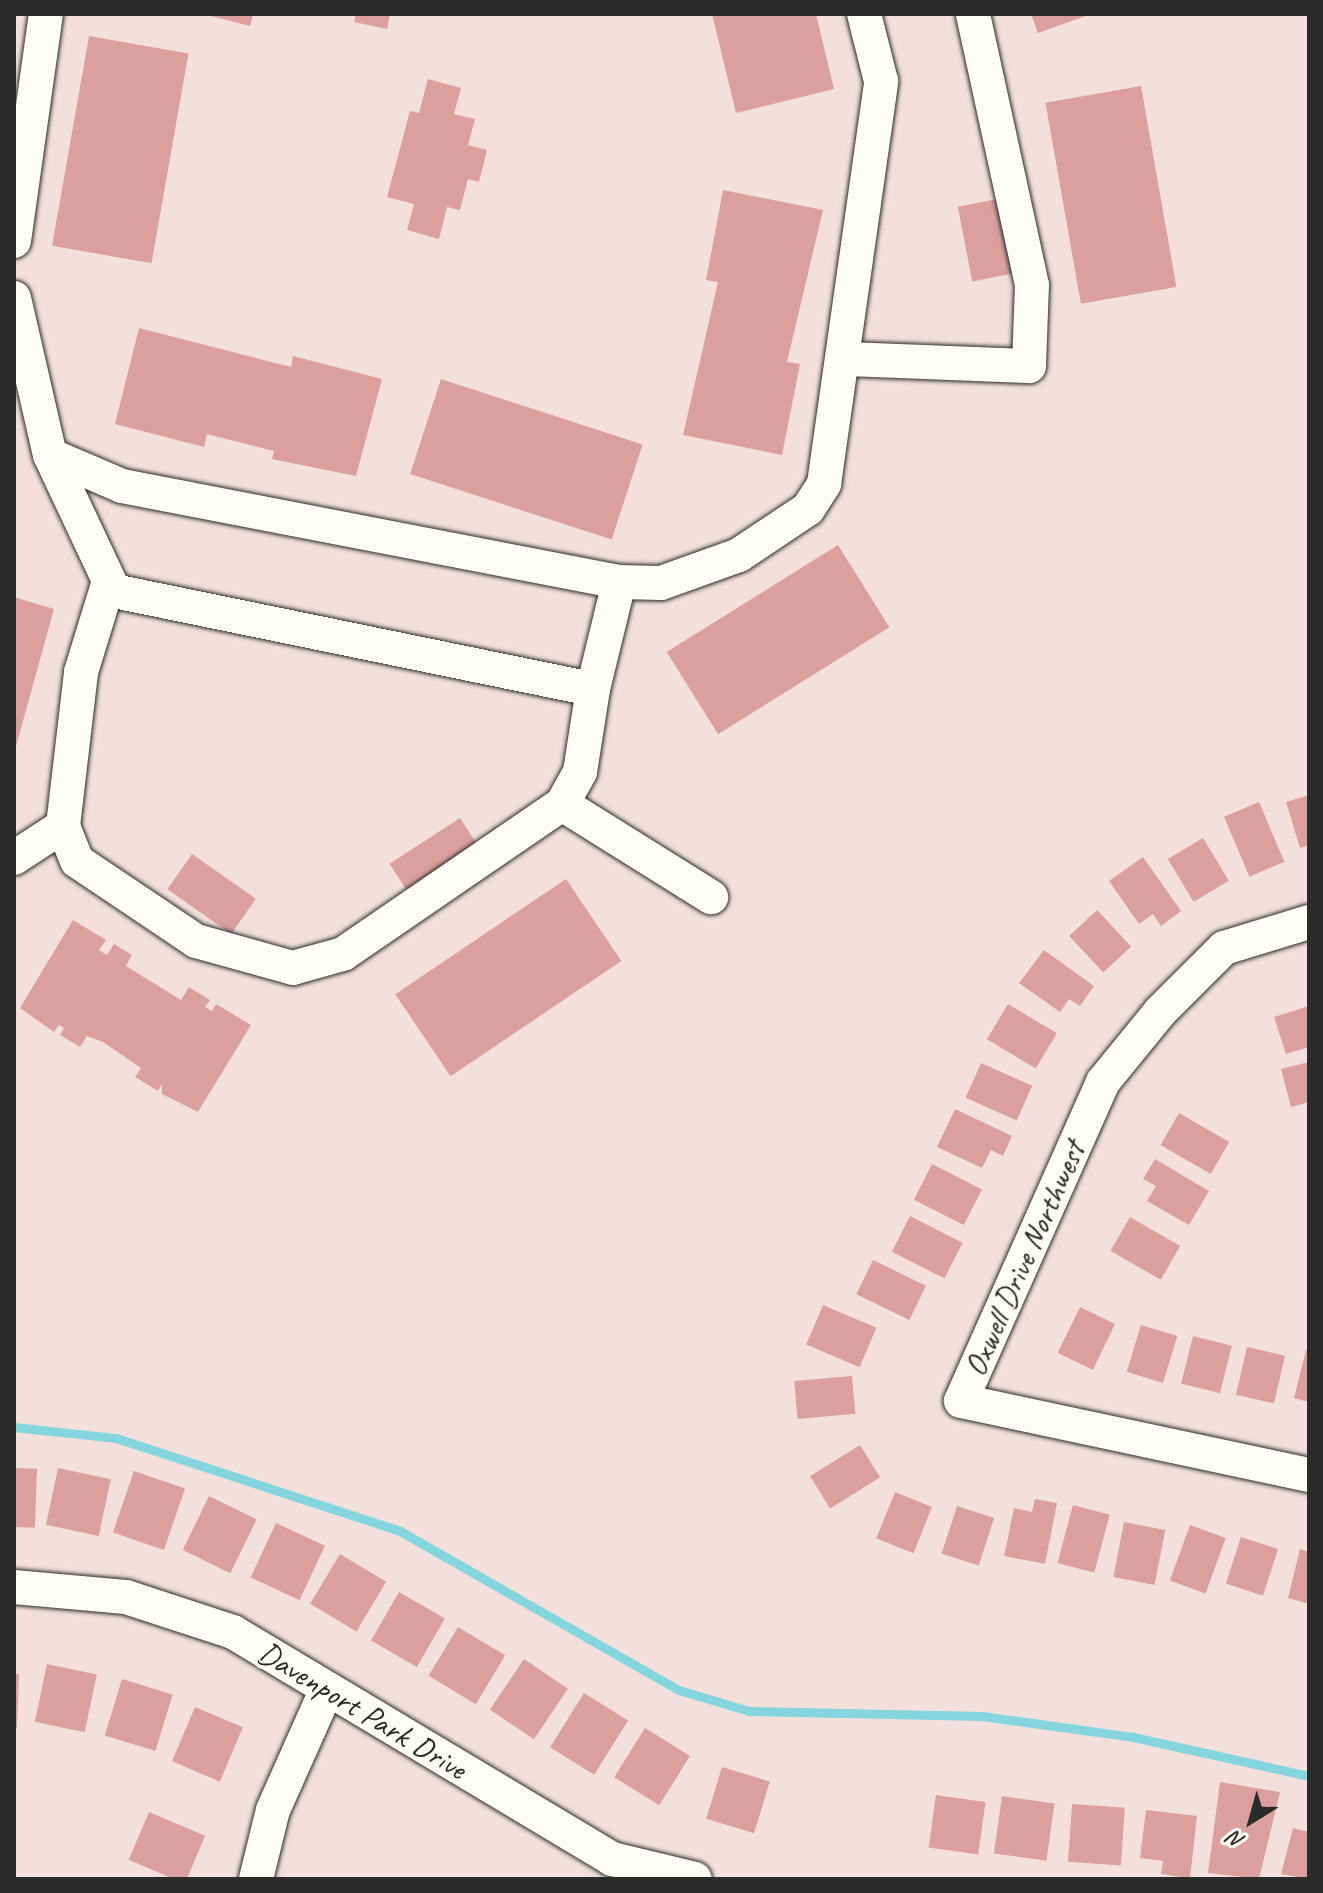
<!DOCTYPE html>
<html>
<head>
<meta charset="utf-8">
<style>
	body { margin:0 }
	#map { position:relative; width:1323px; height:1893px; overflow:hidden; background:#f3e0dc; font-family:Caveat,sans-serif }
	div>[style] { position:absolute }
	.stream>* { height:9px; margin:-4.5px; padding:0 4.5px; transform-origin:4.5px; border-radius:4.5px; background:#84d5de }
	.building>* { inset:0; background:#dba09e; transform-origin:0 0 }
	.roads { filter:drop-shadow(0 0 2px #2b2b2b) drop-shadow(0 0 2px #2b2b2b) }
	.street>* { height:34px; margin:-17px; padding:0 17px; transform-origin:17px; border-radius:17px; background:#fdfcf7 }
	span { translate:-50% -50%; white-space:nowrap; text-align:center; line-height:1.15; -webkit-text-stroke:7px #fdfcf7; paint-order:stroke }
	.street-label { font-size:32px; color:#2b2b2b }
	.frame { position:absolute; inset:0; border:16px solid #2b2b2b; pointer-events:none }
	.north { position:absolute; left:1211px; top:1781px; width:80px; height:80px; -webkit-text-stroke:6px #fdfcf7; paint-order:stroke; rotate:217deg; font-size:22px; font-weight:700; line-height:32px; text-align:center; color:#2b2b2b }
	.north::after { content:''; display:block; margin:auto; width:28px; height:36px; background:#2b2b2b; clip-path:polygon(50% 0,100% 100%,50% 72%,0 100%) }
</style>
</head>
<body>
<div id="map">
	<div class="stream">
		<i style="left:14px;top:1427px;width:103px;rotate:6.2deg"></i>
		<i style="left:116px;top:1438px;width:299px;rotate:18.1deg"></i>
		<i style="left:400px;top:1531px;width:321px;rotate:29.7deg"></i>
		<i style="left:679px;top:1690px;width:73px;rotate:16.7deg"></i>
		<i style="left:749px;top:1711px;width:233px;rotate:1.2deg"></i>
		<i style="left:982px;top:1716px;width:152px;rotate:7.9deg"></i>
		<i style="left:1133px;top:1737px;width:180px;rotate:12.5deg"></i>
	</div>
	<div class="building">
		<i style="clip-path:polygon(203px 14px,253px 14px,250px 26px)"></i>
		<i style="clip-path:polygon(356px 14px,390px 14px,387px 29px,354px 22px)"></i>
		<i style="clip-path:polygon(712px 14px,816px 14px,834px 89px,736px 113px)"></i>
		<i style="clip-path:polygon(1031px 14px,1091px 14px,1038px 33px)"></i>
		<i style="left:89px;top:36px;width:101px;height:213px;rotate:10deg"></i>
		<i style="clip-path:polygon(428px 79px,461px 88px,454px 114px,475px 119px,468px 145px,487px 150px,479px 182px,468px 179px,460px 210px,447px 207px,439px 239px,407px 230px,414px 204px,387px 197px,410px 111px,419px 113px)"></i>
		<i style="left:1141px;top:86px;width:204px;height:97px;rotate:80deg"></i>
		<i style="clip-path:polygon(723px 190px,823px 210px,787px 362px,800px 364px,782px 455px,683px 435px,718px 282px,706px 280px)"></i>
		<i style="left:998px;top:199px;width:76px;height:41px;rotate:79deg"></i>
		<i style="clip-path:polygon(139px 328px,291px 367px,293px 356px,382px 379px,356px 476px,272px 459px,274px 451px,207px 434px,204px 447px,115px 424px)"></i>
		<i style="left:441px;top:379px;width:212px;height:100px;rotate:18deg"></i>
		<i style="left:838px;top:545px;width:97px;height:202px;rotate:58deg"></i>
		<i style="clip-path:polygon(14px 597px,54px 609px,15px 750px,14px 750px)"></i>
		<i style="clip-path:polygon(1309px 795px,1309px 845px,1300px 848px,1286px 802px)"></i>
		<i style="left:1259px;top:802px;width:65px;height:38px;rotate:67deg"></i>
		<i style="left:460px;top:818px;width:37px;height:84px;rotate:57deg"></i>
		<i style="left:1203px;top:838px;width:50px;height:41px;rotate:59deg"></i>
		<i style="left:192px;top:854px;width:78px;height:43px;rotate:35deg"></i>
		<i style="clip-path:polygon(1143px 857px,1181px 911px,1161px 926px,1153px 914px,1139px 924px,1109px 881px)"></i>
		<i style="left:566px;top:879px;width:99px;height:206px;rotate:56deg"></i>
		<i style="left:1097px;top:910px;width:50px;height:38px;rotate:47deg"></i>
		<i style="clip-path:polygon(73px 920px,106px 940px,99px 950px,107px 955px,114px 944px,132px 955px,126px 966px,181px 1000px,189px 987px,210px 1000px,205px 1007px,212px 1011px,216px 1004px,251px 1025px,198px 1112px,162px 1094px,162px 1084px,158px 1091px,135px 1077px,141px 1068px,103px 1042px,87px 1036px,80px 1047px,60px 1035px,64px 1028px,59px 1025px,54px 1032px,20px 1008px)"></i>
		<i style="clip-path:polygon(1044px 950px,1094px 986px,1080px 1006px,1069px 999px,1060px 1012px,1019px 983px)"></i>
		<i style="left:1008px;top:1004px;width:57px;height:41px;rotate:31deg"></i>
		<i style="clip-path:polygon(1309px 1006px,1309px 1047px,1286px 1054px,1274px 1017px)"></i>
		<i style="clip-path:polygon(1309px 1062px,1309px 1102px,1291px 1107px,1281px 1069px)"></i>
		<i style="left:981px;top:1063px;width:56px;height:38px;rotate:24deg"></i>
		<i style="clip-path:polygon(955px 1109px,1012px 1136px,1003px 1156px,991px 1150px,982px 1168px,937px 1147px)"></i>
		<i style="left:1179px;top:1113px;width:58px;height:37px;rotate:30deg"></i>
		<i style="clip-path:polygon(1155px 1159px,1209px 1191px,1189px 1225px,1147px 1201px,1156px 1186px,1143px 1179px)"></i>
		<i style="left:932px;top:1164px;width:56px;height:40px;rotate:27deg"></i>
		<i style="left:910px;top:1216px;width:59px;height:40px;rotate:27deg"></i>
		<i style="left:1130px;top:1217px;width:58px;height:39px;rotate:30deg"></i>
		<i style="left:873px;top:1260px;width:59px;height:38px;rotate:26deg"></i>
		<i style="left:823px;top:1305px;width:58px;height:43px;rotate:23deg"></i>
		<i style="left:1080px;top:1307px;width:39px;height:51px;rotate:26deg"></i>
		<i style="left:1141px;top:1325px;width:38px;height:49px;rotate:17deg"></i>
		<i style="left:1193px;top:1336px;width:40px;height:49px;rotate:14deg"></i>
		<i style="left:1247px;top:1347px;width:39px;height:49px;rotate:13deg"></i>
		<i style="clip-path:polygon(1306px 1350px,1309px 1350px,1309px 1402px,1294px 1398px)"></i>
		<i style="left:852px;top:1376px;width:38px;height:58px;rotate:85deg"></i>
		<i style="left:860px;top:1445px;width:38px;height:59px;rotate:58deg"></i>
		<i style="left:14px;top:1468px;width:23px;height:59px;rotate:2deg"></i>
		<i style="left:58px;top:1468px;width:54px;height:58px;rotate:12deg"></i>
		<i style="left:134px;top:1471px;width:54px;height:65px;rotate:19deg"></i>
		<i style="left:895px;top:1492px;width:40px;height:50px;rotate:22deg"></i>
		<i style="left:209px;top:1496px;width:53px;height:60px;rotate:26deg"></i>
		<i style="clip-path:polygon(1035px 1499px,1057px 1503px,1045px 1564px,1004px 1556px,1014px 1508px,1032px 1512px)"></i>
		<i style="left:1073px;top:1505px;width:38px;height:60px;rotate:15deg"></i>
		<i style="left:957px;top:1506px;width:39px;height:50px;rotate:18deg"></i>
		<i style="left:1124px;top:1522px;width:42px;height:56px;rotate:11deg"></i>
		<i style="left:276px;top:1523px;width:54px;height:60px;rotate:25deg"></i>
		<i style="left:1190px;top:1525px;width:38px;height:59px;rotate:20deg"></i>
		<i style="left:1241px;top:1537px;width:39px;height:49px;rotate:18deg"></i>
		<i style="clip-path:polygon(1300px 1549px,1309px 1552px,1309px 1604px,1288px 1598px)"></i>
		<i style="left:340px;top:1554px;width:54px;height:58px;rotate:31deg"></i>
		<i style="left:399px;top:1592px;width:53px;height:56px;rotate:30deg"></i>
		<i style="left:458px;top:1627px;width:55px;height:57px;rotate:31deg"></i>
		<i style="left:524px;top:1659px;width:53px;height:61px;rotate:34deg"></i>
		<i style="left:47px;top:1664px;width:51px;height:59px;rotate:12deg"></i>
		<i style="clip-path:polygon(14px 1674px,19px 1674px,17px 1728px,14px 1728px)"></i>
		<i style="left:122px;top:1679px;width:53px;height:59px;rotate:17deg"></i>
		<i style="left:584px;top:1693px;width:52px;height:64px;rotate:32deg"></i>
		<i style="left:195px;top:1707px;width:52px;height:59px;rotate:23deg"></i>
		<i style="left:645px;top:1728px;width:53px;height:58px;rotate:32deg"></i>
		<i style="left:722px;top:1767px;width:50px;height:54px;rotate:17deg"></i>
		<i style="clip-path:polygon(1220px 1782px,1280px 1792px,1259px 1879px,1208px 1873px)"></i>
		<i style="left:936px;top:1795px;width:50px;height:53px;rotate:8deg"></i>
		<i style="left:1002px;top:1796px;width:53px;height:58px;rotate:8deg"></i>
		<i style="left:1072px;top:1804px;width:53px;height:58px;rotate:4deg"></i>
		<i style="clip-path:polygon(1146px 1810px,1197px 1816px,1190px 1878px,1161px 1874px,1163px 1861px,1140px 1858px)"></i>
		<i style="left:149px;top:1812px;width:61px;height:52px;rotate:23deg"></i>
		<i style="clip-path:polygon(1293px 1828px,1309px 1832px,1309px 1879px,1281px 1874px)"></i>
	</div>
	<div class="roads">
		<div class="street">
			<i style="left:14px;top:241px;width:229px;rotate:-82deg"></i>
			<i style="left:14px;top:298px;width:161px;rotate:77.1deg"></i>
			<i style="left:50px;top:455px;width:150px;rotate:64.8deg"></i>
			<i style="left:114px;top:591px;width:489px;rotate:11.6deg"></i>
			<i style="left:593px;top:689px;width:84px;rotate:98.9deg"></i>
			<i style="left:580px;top:772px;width:37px;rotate:119deg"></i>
			<i style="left:562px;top:804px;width:265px;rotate:145.6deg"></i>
			<i style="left:343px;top:954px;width:52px;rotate:164.4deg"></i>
			<i style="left:293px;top:968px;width:101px;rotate:-164.4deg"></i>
			<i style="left:196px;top:941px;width:143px;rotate:-146.1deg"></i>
			<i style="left:77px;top:861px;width:38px;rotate:-112deg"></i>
			<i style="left:63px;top:826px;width:155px;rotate:-83.3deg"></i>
			<i style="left:81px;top:672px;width:95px;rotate:-72.9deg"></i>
			<i style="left:845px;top:359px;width:184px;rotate:2.2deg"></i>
			<i style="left:1029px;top:366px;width:81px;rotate:-87.9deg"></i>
			<i style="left:1032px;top:285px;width:277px;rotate:-102.3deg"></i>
			<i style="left:50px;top:455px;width:78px;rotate:23.3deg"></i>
			<i style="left:122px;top:486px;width:506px;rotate:10.93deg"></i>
			<i style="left:619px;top:582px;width:42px;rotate:1.4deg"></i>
			<i style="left:661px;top:583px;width:83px;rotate:-19.7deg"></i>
			<i style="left:739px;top:555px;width:83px;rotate:-33.7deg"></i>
			<i style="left:808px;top:509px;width:30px;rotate:-57deg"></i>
			<i style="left:824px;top:484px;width:407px;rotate:-81.9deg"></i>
			<i style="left:881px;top:81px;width:69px;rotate:-104.2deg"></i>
			<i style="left:593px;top:689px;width:110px;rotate:-76.3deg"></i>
			<i style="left:562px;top:804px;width:176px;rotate:32deg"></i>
			<i style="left:14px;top:858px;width:59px;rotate:-33.1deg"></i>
			<i style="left:1309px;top:922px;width:89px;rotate:163deg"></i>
			<i style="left:1224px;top:948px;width:91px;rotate:135deg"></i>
			<i style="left:1160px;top:1012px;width:90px;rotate:129.2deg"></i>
			<i style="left:1103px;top:1082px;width:349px;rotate:114deg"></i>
			<i style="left:961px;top:1401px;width:356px;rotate:12deg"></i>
			<i style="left:14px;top:1587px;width:112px;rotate:5.1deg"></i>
			<i style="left:126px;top:1597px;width:113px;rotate:18.1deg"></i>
			<i style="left:233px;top:1632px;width:442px;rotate:30.9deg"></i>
			<i style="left:612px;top:1859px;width:85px;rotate:13.5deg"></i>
			<i style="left:256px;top:1879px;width:71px;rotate:-76.2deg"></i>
			<i style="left:273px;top:1810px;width:130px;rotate:-66deg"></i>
		</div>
	</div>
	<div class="street-label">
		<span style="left:1025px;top:1259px;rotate:-66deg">Oxwell Drive Northwest</span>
		<span style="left:362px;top:1711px;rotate:31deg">Davenport Park Drive</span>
	</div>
	<div class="frame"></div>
	<div class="north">N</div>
</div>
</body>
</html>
